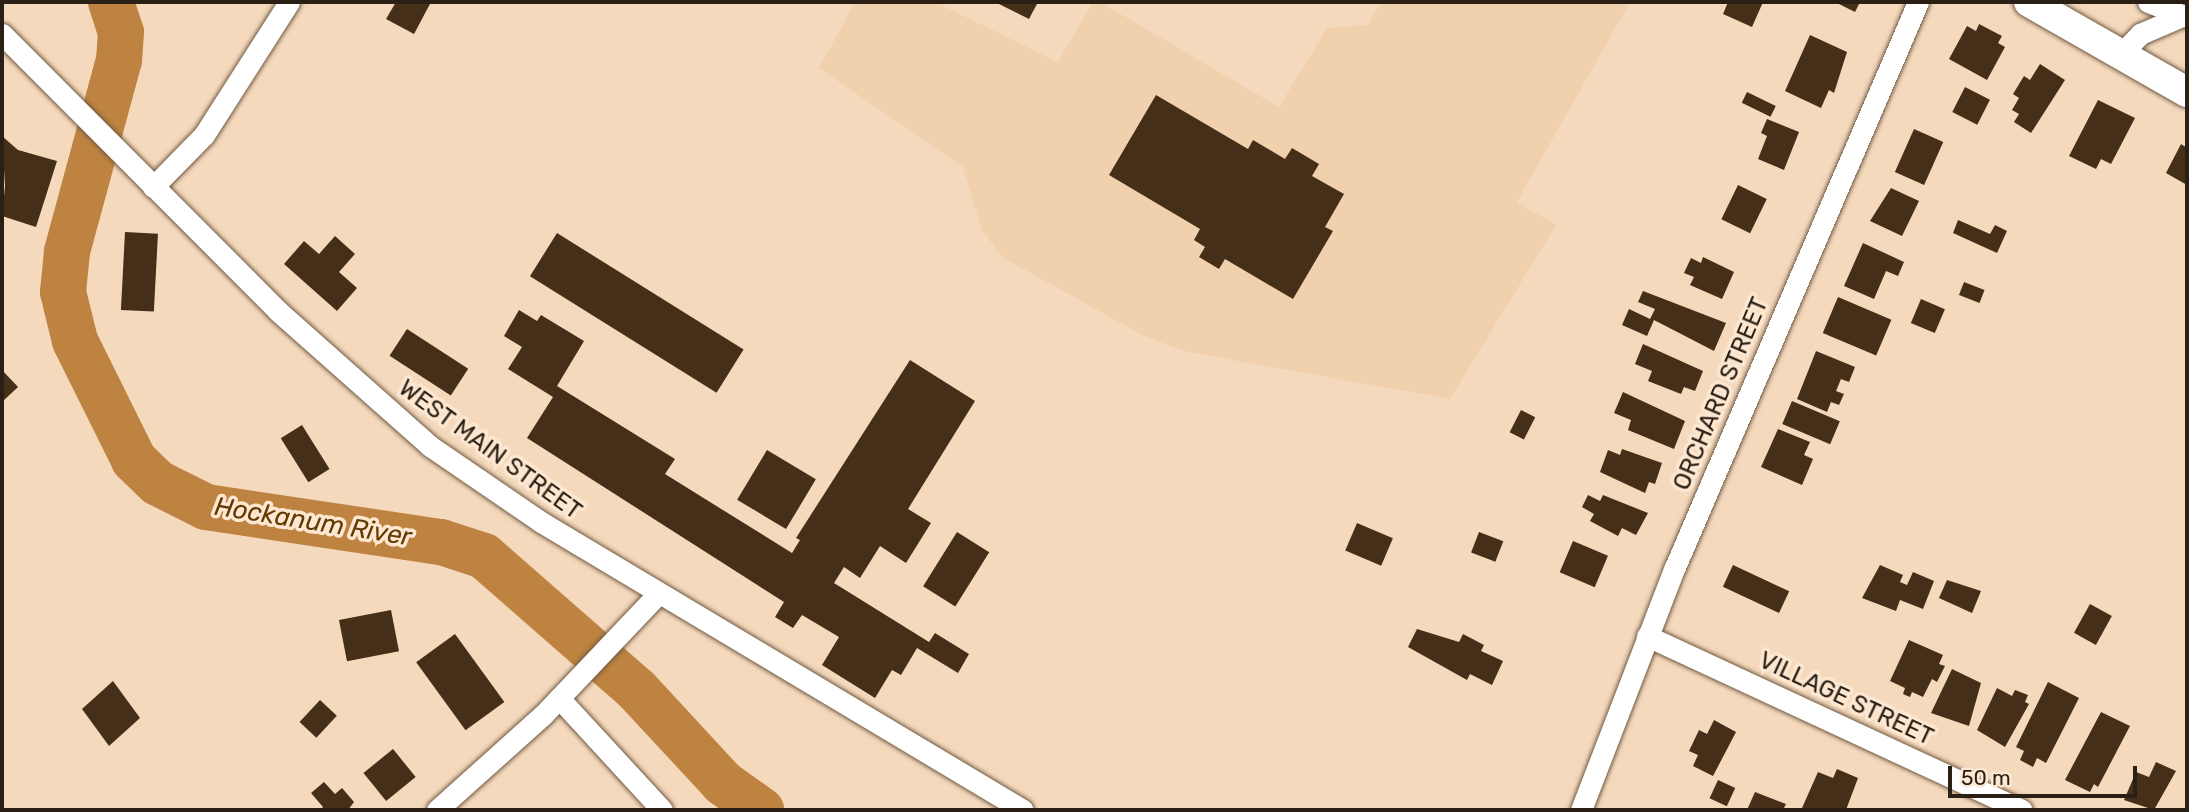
<!DOCTYPE html>
<html>
<head>
<meta charset="utf-8">
<style>
	body { margin:0 }
	#map { position:relative; width:2189px; height:812px; overflow:hidden; background:#f4d9bd; font-family:Rubik,sans-serif }
	div>[style] { position:absolute }
	.built>* { inset:0; background:#f1d0ae }
	.river>* { height:46px; margin:-23px; padding:0 23px; transform-origin:23px; border-radius:23px; background:#be8340 }
	.building>* { inset:0; background:#452f18; transform-origin:0 0 }
	.roads { filter:drop-shadow(0 0 2px #705940) drop-shadow(0 0 2px #705940) }
	.minor>* { height:21px; margin:-10.5px; padding:0 10.5px; transform-origin:10.5px; border-radius:10.5px; background:#fff }
	.secondary>* { height:30px; margin:-15px; padding:0 15px; transform-origin:15px; border-radius:15px; background:#fff }
	span { translate:-50% -50%; white-space:nowrap; text-align:center; line-height:1.15; -webkit-text-stroke:7px #fde7d1; paint-order:stroke }
	.street-label { font-size:24px; color:#291f14 }
	.water-label { font-size:26px; color:#613a01; font-style:italic }
	.frame { position:absolute; inset:0; border:4px solid #291f14; pointer-events:none }
	.scale { position:absolute; left:1948px; top:766px; width:189px; height:32px; box-sizing:border-box; border:4px solid #291f14; border-top:0; padding-left:9px; font-size:21px; line-height:24px; white-space:nowrap; color:#291f14; -webkit-text-stroke:5px #fde7d1; paint-order:stroke }
</style>
</head>
<body>
<div id="map">
	<div class="built">
		<i style="clip-path:polygon(855px 2px,935px 2px,1058px 62px,1093px 2px,1100px 2px,1279px 107px,1327px 28px,1368px 25px,1381px 2px,1630px 2px,1517px 202px,1556px 225px,1450px 399px,1188px 352px,1144px 336px,1002px 257px,982px 230px,963px 167px,819px 68px)"></i>
	</div>
	<div class="river">
		<i style="left:111px;top:2px;width:32px;rotate:72deg"></i>
		<i style="left:121px;top:32px;width:28px;rotate:94deg"></i>
		<i style="left:119px;top:60px;width:199px;rotate:105.2deg"></i>
		<i style="left:67px;top:252px;width:40px;rotate:95.7deg"></i>
		<i style="left:63px;top:292px;width:50px;rotate:76.2deg"></i>
		<i style="left:75px;top:341px;width:133px;rotate:63.6deg"></i>
		<i style="left:134px;top:460px;width:33px;rotate:44deg"></i>
		<i style="left:158px;top:483px;width:54px;rotate:26.6deg"></i>
		<i style="left:206px;top:507px;width:238px;rotate:8.5deg"></i>
		<i style="left:441px;top:542px;width:45px;rotate:18deg"></i>
		<i style="left:484px;top:556px;width:203px;rotate:41.2deg"></i>
		<i style="left:637px;top:690px;width:127px;rotate:47.2deg"></i>
		<i style="left:723px;top:783px;width:47px;rotate:35.4deg"></i>
	</div>
	<div class="building">
		<i style="clip-path:polygon(396px 2px,431px 2px,414px 34px,386px 19px)"></i>
		<i style="clip-path:polygon(995px 2px,1038px 2px,1029px 19px)"></i>
		<i style="clip-path:polygon(1728px 2px,1763px 2px,1752px 27px,1723px 14px)"></i>
		<i style="clip-path:polygon(1835px 2px,1860px 2px,1855px 12px)"></i>
		<i style="clip-path:polygon(1979px 24px,2002px 36px,1998px 43px,2005px 47px,1987px 80px,1949px 59px,1967px 26px,1976px 31px)"></i>
		<i style="clip-path:polygon(1810px 35px,1847px 52px,1834px 93px,1829px 90px,1821px 108px,1785px 91px)"></i>
		<i style="clip-path:polygon(2040px 64px,2065px 80px,2031px 133px,2014px 122px,2019px 114px,2012px 110px,2019px 98px,2013px 94px,2024px 76px,2030px 80px)"></i>
		<i style="left:1965px;top:87px;width:28px;height:28px;rotate:27deg"></i>
		<i style="left:1747px;top:92px;width:32px;height:12px;rotate:26deg"></i>
		<i style="clip-path:polygon(1156px 95px,1248px 149px,1253px 140px,1285px 159px,1292px 148px,1319px 164px,1312px 176px,1344px 194px,1325px 227px,1333px 231px,1293px 299px,1225px 259px,1219px 269px,1199px 257px,1205px 247px,1194px 240px,1200px 229px,1109px 175px)"></i>
		<i style="clip-path:polygon(2098px 100px,2135px 118px,2111px 164px,2101px 159px,2096px 169px,2069px 156px)"></i>
		<i style="clip-path:polygon(1767px 119px,1799px 132px,1784px 170px,1758px 159px,1767px 136px,1761px 133px)"></i>
		<i style="left:1914px;top:129px;width:32px;height:47px;rotate:24deg"></i>
		<i style="clip-path:polygon(2px 136px,18px 150px,57px 161px,36px 227px,2px 216px,5px 186px)"></i>
		<i style="clip-path:polygon(2181px 144px,2187px 148px,2187px 185px,2166px 173px)"></i>
		<i style="left:1738px;top:185px;width:32px;height:38px;rotate:26deg"></i>
		<i style="clip-path:polygon(1891px 188px,1919px 201px,1902px 236px,1870px 221px)"></i>
		<i style="clip-path:polygon(1958px 220px,1990px 234px,1995px 225px,2007px 231px,1997px 253px,1953px 233px)"></i>
		<i style="left:125px;top:232px;width:33px;height:78px;rotate:3deg"></i>
		<i style="left:557px;top:233px;width:220px;height:51px;rotate:32deg"></i>
		<i style="clip-path:polygon(335px 236px,355px 254px,339px 272px,357px 288px,337px 311px,284px 264px,304px 241px,319px 254px)"></i>
		<i style="clip-path:polygon(1863px 243px,1904px 262px,1898px 276px,1886px 271px,1874px 299px,1844px 286px)"></i>
		<i style="clip-path:polygon(1703px 257px,1734px 272px,1722px 299px,1690px 285px,1694px 277px,1684px 273px,1691px 258px,1701px 263px)"></i>
		<i style="left:1964px;top:282px;width:22px;height:14px;rotate:21deg"></i>
		<i style="clip-path:polygon(1643px 291px,1726px 323px,1714px 351px,1654px 320px,1647px 336px,1622px 325px,1629px 309px,1650px 319px,1655px 309px,1638px 302px)"></i>
		<i style="left:1838px;top:297px;width:58px;height:39px;rotate:23deg"></i>
		<i style="left:1921px;top:299px;width:26px;height:26px;rotate:23deg"></i>
		<i style="clip-path:polygon(519px 310px,537px 321px,541px 315px,584px 341px,557px 386px,675px 459px,665px 474px,792px 553px,800px 540px,796px 538px,910px 360px,975px 401px,908px 509px,931px 523px,906px 563px,880px 546px,860px 578px,844px 567px,834px 583px,929px 642px,935px 633px,969px 654px,958px 673px,917px 648px,901px 675px,892px 670px,875px 698px,822px 665px,839px 637px,802px 615px,793px 628px,775px 617px,784px 602px,527px 438px,553px 397px,508px 369px,522px 347px,504px 336px)"></i>
		<i style="left:407px;top:329px;width:73px;height:32px;rotate:33deg"></i>
		<i style="clip-path:polygon(1643px 344px,1703px 371px,1695px 391px,1684px 387px,1681px 394px,1648px 381px,1652px 371px,1635px 364px)"></i>
		<i style="clip-path:polygon(1816px 351px,1855px 367px,1849px 382px,1841px 379px,1836px 391px,1844px 394px,1839px 405px,1831px 402px,1827px 412px,1797px 399px)"></i>
		<i style="clip-path:polygon(2px 370px,18px 387px,2px 402px)"></i>
		<i style="clip-path:polygon(1623px 392px,1685px 421px,1674px 449px,1628px 430px,1631px 420px,1614px 413px)"></i>
		<i style="left:1792px;top:401px;width:52px;height:25px;rotate:23deg"></i>
		<i style="left:1521px;top:410px;width:16px;height:25px;rotate:27deg"></i>
		<i style="left:302px;top:425px;width:52px;height:25px;rotate:58deg"></i>
		<i style="clip-path:polygon(1778px 429px,1810px 442px,1804px 455px,1813px 459px,1802px 485px,1761px 467px)"></i>
		<i style="clip-path:polygon(1622px 449px,1662px 463px,1655px 484px,1649px 482px,1645px 493px,1600px 472px,1608px 450px,1620px 455px)"></i>
		<i style="left:767px;top:450px;width:57px;height:58px;rotate:31deg"></i>
		<i style="clip-path:polygon(1588px 495px,1600px 501px,1603px 495px,1648px 513px,1636px 535px,1622px 528px,1618px 536px,1590px 521px,1594px 514px,1582px 507px)"></i>
		<i style="left:1357px;top:523px;width:39px;height:30px;rotate:23deg"></i>
		<i style="left:957px;top:532px;width:38px;height:64px;rotate:32deg"></i>
		<i style="left:1479px;top:532px;width:26px;height:22px;rotate:21deg"></i>
		<i style="left:1573px;top:541px;width:38px;height:34px;rotate:23deg"></i>
		<i style="left:1733px;top:565px;width:62px;height:24px;rotate:25deg"></i>
		<i style="clip-path:polygon(1880px 565px,1903px 575px,1900px 582px,1907px 585px,1913px 572px,1934px 581px,1923px 609px,1900px 600px,1896px 611px,1862px 598px)"></i>
		<i style="clip-path:polygon(1947px 580px,1981px 591px,1972px 613px,1939px 598px)"></i>
		<i style="left:2090px;top:604px;width:25px;height:33px;rotate:29deg"></i>
		<i style="left:391px;top:610px;width:42px;height:53px;rotate:79deg"></i>
		<i style="clip-path:polygon(1417px 629px,1459px 642px,1463px 634px,1484px 645px,1481px 651px,1503px 661px,1492px 685px,1470px 674px,1467px 680px,1408px 647px)"></i>
		<i style="left:455px;top:634px;width:84px;height:48px;rotate:54deg"></i>
		<i style="clip-path:polygon(1909px 640px,1943px 655px,1939px 664px,1945px 666px,1937px 682px,1932px 679px,1923px 697px,1912px 692px,1910px 697px,1903px 694px,1905px 688px,1890px 681px)"></i>
		<i style="clip-path:polygon(1952px 669px,1981px 683px,1969px 726px,1931px 713px)"></i>
		<i style="clip-path:polygon(113px 681px,140px 718px,109px 746px,82px 709px)"></i>
		<i style="clip-path:polygon(2048px 682px,2079px 698px,2046px 763px,2037px 758px,2033px 767px,2020px 760px,2024px 751px,2016px 747px)"></i>
		<i style="clip-path:polygon(1997px 688px,2012px 696px,2015px 690px,2028px 695px,2025px 702px,2029px 704px,2005px 747px,1977px 730px)"></i>
		<i style="left:320px;top:700px;width:23px;height:30px;rotate:43deg"></i>
		<i style="clip-path:polygon(2101px 712px,2130px 726px,2098px 787px,2094px 784px,2090px 792px,2065px 780px)"></i>
		<i style="clip-path:polygon(1714px 720px,1736px 732px,1713px 776px,1693px 766px,1698px 755px,1689px 751px,1699px 730px,1707px 734px)"></i>
		<i style="left:393px;top:749px;width:36px;height:38px;rotate:51deg"></i>
		<i style="clip-path:polygon(2156px 762px,2176px 771px,2154px 810px,2124px 800px,2136px 772px,2149px 777px)"></i>
		<i style="clip-path:polygon(1837px 769px,1858px 778px,1846px 810px,1802px 808px,1818px 772px,1833px 778px)"></i>
		<i style="left:1718px;top:780px;width:19px;height:20px;rotate:25deg"></i>
		<i style="clip-path:polygon(324px 782px,335px 794px,342px 788px,354px 802px,348px 810px,320px 810px,323px 807px,311px 793px)"></i>
		<i style="clip-path:polygon(1755px 792px,1786px 804px,1783px 810px,1747px 810px)"></i>
	</div>
	<div class="roads">
		<div class="minor">
			<i style="left:2148px;top:2px;width:42px;rotate:21deg"></i>
			<i style="left:2px;top:34px;width:391px;rotate:45.1deg"></i>
			<i style="left:278px;top:311px;width:203px;rotate:41.6deg"></i>
			<i style="left:430px;top:446px;width:135px;rotate:34.4deg"></i>
			<i style="left:541px;top:522px;width:561px;rotate:30.86deg"></i>
			<i style="left:2121px;top:54px;width:28px;rotate:-46deg"></i>
			<i style="left:2140px;top:34px;width:46px;rotate:-23.2deg"></i>
			<i style="left:153px;top:187px;width:73px;rotate:-45.6deg"></i>
			<i style="left:204px;top:135px;width:158px;rotate:-57.4deg"></i>
			<i style="left:1647px;top:636px;width:413px;rotate:24.9deg"></i>
			<i style="left:559px;top:698px;width:152px;rotate:47.4deg"></i>
			<i style="left:437px;top:810px;width:142px;rotate:-41.9deg"></i>
			<i style="left:543px;top:715px;width:167px;rotate:-46.5deg"></i>
			<i style="left:1581px;top:810px;width:261px;rotate:-68.9deg"></i>
			<i style="left:1675px;top:567px;width:615px;rotate:-66.73deg"></i>
		</div>
		<div class="secondary">
			<i style="left:2029px;top:2px;width:182px;rotate:29.7deg"></i>
		</div>
	</div>
	<div class="street-label">
		<span style="left:1721px;top:394px;rotate:-67deg">ORCHARD STREET</span>
		<span style="left:490px;top:450px;rotate:36deg">WEST MAIN STREET</span>
		<span style="left:1846px;top:699px;rotate:25deg">VILLAGE STREET</span>
	</div>
	<div class="water-label">
		<span style="left:313px;top:522px;rotate:9deg">Hockanum River</span>
	</div>
	<div class="frame"></div>
	<div class="scale">50 m</div>
</div>
</body>
</html>
